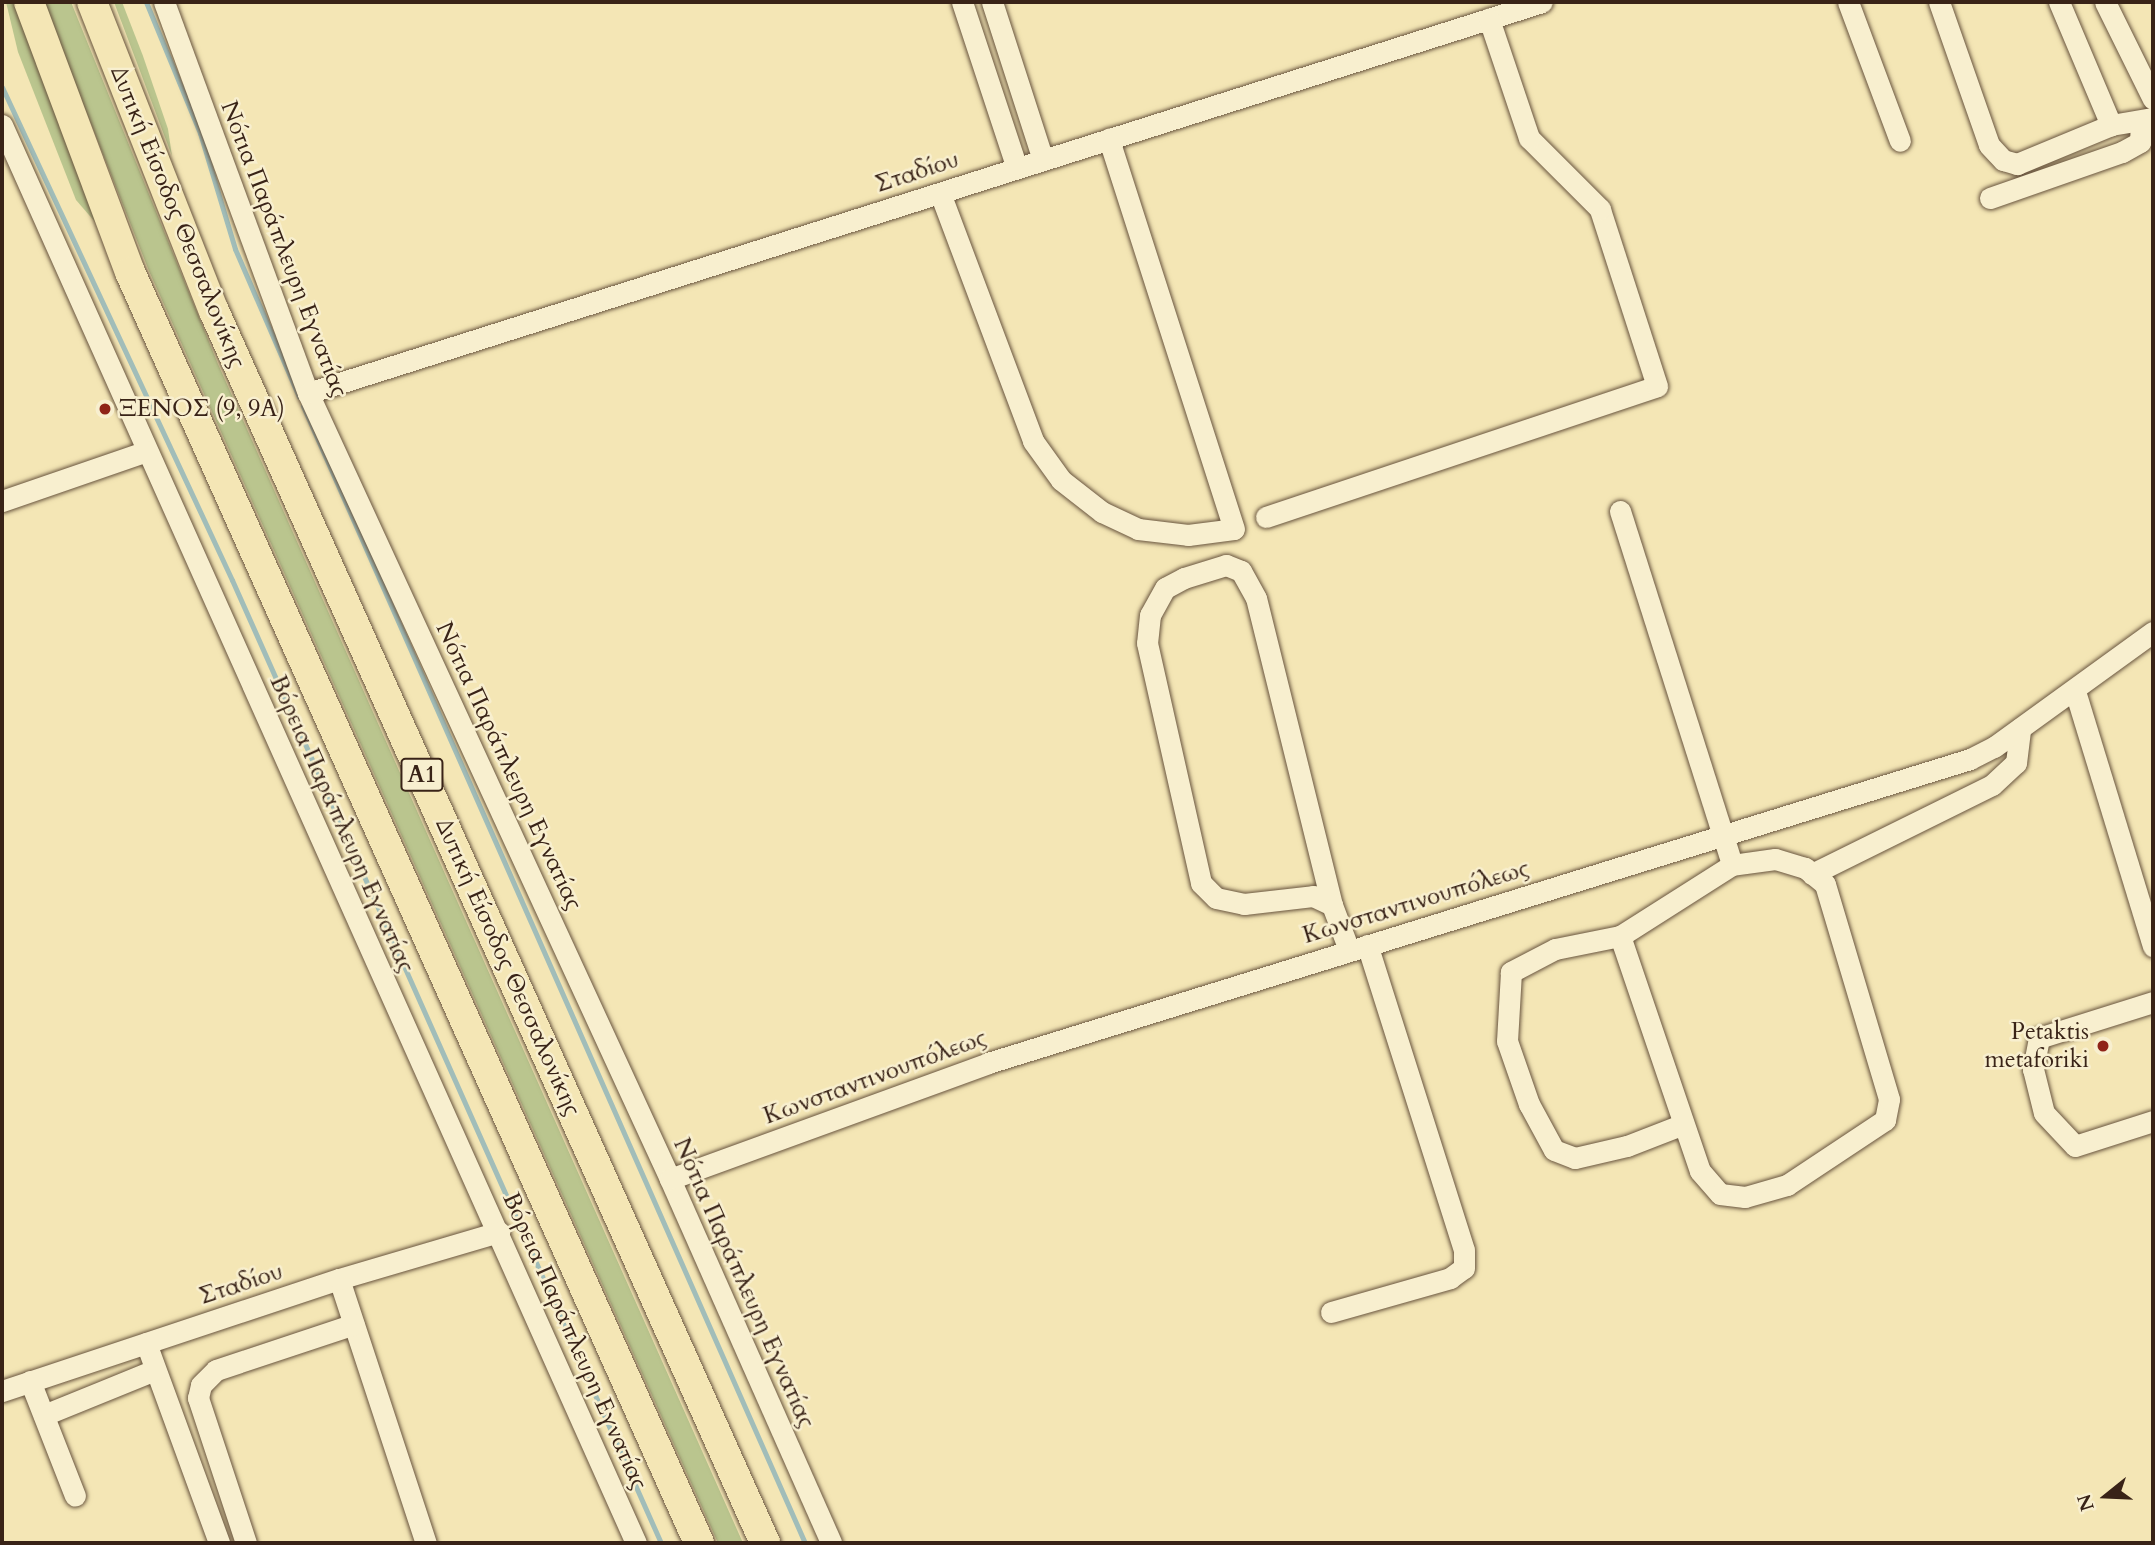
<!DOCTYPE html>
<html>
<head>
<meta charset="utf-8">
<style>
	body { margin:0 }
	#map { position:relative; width:2155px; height:1545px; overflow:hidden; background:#f4e6b5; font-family:Cardo,serif }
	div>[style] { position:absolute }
	.green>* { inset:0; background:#bac58e }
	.stream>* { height:5px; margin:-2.5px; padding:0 2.5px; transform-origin:2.5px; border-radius:2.5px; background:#a1bdb9 }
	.roads { filter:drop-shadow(0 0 2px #68543e) drop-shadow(0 0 2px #68543e) }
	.minor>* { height:21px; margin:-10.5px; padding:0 10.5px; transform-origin:10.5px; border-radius:10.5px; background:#f8efcf }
	.highway>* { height:30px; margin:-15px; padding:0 15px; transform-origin:15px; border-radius:15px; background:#f4e6b5 }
	.dots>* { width:19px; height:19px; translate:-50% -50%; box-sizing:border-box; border:4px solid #f8efcf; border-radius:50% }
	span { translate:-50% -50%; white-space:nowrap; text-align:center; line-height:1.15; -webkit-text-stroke:5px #f8efcf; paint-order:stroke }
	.shield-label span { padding:2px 5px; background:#f8efcf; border:2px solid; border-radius:5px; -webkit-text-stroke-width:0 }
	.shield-label { font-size:23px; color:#392317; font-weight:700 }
	.street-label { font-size:24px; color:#392317 }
	.poi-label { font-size:24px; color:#392317 }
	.left { translate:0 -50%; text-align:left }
	.right { translate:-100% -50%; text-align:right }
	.frame { position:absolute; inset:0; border:4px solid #392317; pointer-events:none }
	.north { position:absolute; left:2071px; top:1461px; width:70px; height:70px; -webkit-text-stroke:5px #f8efcf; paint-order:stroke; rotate:252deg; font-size:19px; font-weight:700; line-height:28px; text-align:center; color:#392317 }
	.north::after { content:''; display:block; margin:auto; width:24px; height:32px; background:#392317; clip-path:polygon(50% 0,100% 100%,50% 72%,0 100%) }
</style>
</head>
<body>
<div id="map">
	<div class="green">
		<i style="clip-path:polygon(6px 2px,13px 2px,102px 230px,76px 200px,18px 52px)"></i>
		<i style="clip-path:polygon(43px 2px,71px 2px,218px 364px,743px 1543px,718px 1543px,149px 271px)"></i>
		<i style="clip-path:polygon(114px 2px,122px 2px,143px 56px,168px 129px,172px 156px)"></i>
	</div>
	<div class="stream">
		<i style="left:146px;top:2px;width:142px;rotate:67.6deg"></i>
		<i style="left:200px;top:133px;width:121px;rotate:73.2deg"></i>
		<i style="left:235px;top:249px;width:161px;rotate:66.6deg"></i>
		<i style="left:2px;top:87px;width:544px;rotate:64.99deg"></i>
		<i style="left:232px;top:580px;width:1054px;rotate:65.99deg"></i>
		<i style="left:303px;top:406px;width:1243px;rotate:66.18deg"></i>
	</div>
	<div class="roads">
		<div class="minor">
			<i style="left:164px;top:2px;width:417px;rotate:69.8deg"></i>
			<i style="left:308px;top:393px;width:865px;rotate:65.27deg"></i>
			<i style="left:670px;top:1179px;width:398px;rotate:66.1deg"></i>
			<i style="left:962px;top:2px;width:175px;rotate:71.7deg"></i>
			<i style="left:992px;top:2px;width:166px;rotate:72.1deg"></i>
			<i style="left:1848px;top:2px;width:148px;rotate:69.5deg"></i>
			<i style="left:1939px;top:2px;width:151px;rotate:70.7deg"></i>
			<i style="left:1989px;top:145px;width:21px;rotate:47deg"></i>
			<i style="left:2003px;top:160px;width:15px;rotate:16deg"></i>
			<i style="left:2017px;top:164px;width:102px;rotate:-22.5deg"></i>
			<i style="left:2111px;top:125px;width:43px;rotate:-9.5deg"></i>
			<i style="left:2059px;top:2px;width:134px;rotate:67.1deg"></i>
			<i style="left:2105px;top:2px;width:108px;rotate:63.7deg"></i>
			<i style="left:2px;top:125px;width:1553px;rotate:65.91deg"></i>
			<i style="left:940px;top:193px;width:265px;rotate:69.4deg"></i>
			<i style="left:1033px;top:441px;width:48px;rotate:54.3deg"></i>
			<i style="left:1061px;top:480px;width:52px;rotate:38deg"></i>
			<i style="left:1102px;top:512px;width:40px;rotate:25deg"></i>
			<i style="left:1138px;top:529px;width:50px;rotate:6.8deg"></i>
			<i style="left:1188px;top:535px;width:46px;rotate:-7.4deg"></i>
			<i style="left:1234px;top:529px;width:410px;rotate:-107.8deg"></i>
			<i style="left:1990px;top:198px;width:140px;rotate:-19.2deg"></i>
			<i style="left:2122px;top:152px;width:21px;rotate:-29deg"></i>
			<i style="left:2140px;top:142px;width:19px;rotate:-87deg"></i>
			<i style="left:308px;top:393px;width:1294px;rotate:-17.58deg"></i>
			<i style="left:2px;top:501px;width:153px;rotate:-19deg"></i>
			<i style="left:1620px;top:511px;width:371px;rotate:72.4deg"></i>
			<i style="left:1732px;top:865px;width:133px;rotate:147.6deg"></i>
			<i style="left:1620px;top:936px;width:66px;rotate:168.7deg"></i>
			<i style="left:1555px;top:949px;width:50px;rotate:152.4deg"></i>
			<i style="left:1511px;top:972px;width:69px;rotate:93.3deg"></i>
			<i style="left:1507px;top:1041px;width:67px;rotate:70.8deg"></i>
			<i style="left:1529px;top:1104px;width:52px;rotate:61.5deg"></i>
			<i style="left:1554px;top:1150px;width:22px;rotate:21deg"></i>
			<i style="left:1575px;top:1158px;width:53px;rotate:-13deg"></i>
			<i style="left:1627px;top:1146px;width:58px;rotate:-21.3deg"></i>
			<i style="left:1266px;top:517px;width:412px;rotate:-18.5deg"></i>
			<i style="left:1657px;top:386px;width:186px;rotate:-107.9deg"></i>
			<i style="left:1600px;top:209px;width:100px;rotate:-135deg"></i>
			<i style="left:1529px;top:138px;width:126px;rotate:-108.6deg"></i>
			<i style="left:2075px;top:691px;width:267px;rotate:73deg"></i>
			<i style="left:1812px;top:874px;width:201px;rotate:-26.3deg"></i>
			<i style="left:1992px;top:785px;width:33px;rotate:-43deg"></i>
			<i style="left:2016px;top:763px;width:35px;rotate:-83deg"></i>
			<i style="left:1332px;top:905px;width:316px;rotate:-103.9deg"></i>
			<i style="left:1256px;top:598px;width:31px;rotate:-119deg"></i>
			<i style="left:1241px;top:571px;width:16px;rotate:-158deg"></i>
			<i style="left:1226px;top:565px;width:44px;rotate:162.8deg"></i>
			<i style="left:1184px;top:578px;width:21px;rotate:152deg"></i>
			<i style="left:1165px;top:588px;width:31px;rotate:119deg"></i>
			<i style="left:1150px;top:615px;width:28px;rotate:96deg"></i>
			<i style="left:1147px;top:643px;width:246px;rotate:77.3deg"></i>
			<i style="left:1201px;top:883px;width:21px;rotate:45deg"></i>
			<i style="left:1216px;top:898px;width:29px;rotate:12deg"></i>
			<i style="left:1244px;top:904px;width:69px;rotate:-6.6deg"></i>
			<i style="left:1313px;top:896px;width:21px;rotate:25deg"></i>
			<i style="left:1332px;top:905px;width:48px;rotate:69.3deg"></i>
			<i style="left:1620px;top:936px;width:248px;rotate:71.2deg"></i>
			<i style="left:1700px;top:1171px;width:30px;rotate:49deg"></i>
			<i style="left:1720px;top:1194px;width:25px;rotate:7deg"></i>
			<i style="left:1745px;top:1197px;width:44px;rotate:-15.9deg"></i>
			<i style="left:1787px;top:1185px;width:118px;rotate:-33.6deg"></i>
			<i style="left:1885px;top:1120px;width:21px;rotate:-79deg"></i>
			<i style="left:1889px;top:1099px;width:224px;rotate:-106.6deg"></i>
			<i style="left:1825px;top:884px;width:26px;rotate:-141deg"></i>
			<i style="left:1805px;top:868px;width:31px;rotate:-163deg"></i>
			<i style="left:1775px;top:859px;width:43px;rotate:172.1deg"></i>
			<i style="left:2153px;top:1002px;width:120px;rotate:162.5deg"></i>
			<i style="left:2039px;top:1038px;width:32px;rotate:101deg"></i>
			<i style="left:2033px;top:1069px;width:45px;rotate:76deg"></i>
			<i style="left:2044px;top:1113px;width:45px;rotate:46.8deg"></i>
			<i style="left:2075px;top:1146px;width:82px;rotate:-17.8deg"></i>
			<i style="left:670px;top:1179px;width:338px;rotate:-20deg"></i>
			<i style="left:988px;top:1063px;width:1028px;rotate:-17.2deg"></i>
			<i style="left:1970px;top:759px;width:27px;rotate:-27deg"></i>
			<i style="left:1994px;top:747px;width:196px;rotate:-35.9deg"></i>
			<i style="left:339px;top:1279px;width:278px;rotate:71.8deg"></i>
			<i style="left:1331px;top:1312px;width:124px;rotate:-15.9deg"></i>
			<i style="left:1450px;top:1278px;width:17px;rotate:-36deg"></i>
			<i style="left:1464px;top:1268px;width:18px;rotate:-90deg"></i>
			<i style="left:1464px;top:1250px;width:320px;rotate:-107.6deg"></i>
			<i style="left:146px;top:1343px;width:213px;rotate:69.9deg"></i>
			<i style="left:30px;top:1381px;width:123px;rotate:68.6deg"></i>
			<i style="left:2px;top:1391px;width:355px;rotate:-18.4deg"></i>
			<i style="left:339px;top:1279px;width:167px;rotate:-16.4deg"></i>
			<i style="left:44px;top:1415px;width:120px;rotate:-22.1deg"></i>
			<i style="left:246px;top:1543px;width:153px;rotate:-108.3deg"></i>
			<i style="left:198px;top:1398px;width:13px;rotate:-77deg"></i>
			<i style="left:201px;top:1385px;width:21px;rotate:-45deg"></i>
			<i style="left:216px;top:1370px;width:145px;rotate:-18.4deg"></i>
		</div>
		<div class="highway">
			<i style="left:29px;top:2px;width:288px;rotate:69.5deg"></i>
			<i style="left:130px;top:272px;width:1393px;rotate:65.88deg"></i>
			<i style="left:92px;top:2px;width:332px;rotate:68.5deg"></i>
			<i style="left:214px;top:311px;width:1350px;rotate:65.9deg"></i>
		</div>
	</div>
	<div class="dots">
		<i style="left:105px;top:409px;background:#8f2418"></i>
		<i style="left:2103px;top:1046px;background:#8f2418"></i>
	</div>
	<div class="shield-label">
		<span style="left:422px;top:775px">Α1</span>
	</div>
	<div class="street-label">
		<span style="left:917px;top:172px;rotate:-18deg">Σταδίου</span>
		<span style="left:178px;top:217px;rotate:68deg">Δυτική Είσοδος Θεσσαλονίκης</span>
		<span style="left:284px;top:249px;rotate:69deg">Νότια Παράπλευρη Εγνατίας</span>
		<span style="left:509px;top:766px;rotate:65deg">Νότια Παράπλευρη Εγνατίας</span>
		<span style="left:342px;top:824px;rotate:66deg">Βόρεια Παράπλευρη Εγνατίας</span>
		<span style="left:1416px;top:902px;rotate:-17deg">Κωνσταντινουπόλεως</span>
		<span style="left:508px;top:967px;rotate:66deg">Δυτική Είσοδος Θεσσαλονίκης</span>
		<span style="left:875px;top:1077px;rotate:-20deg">Κωνσταντινουπόλεως</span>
		<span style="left:744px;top:1283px;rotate:66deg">Νότια Παράπλευρη Εγνατίας</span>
		<span style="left:241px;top:1284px;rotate:-18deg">Σταδίου</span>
		<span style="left:575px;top:1341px;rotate:66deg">Βόρεια Παράπλευρη Εγνατίας</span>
	</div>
	<div class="poi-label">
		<span class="left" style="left:119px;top:409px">ΞΕΝΟΣ (9, 9Α)</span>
		<span class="right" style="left:2089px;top:1046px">Petaktis<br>metaforiki</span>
	</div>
	<div class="frame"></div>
	<div class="north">N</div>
</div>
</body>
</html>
